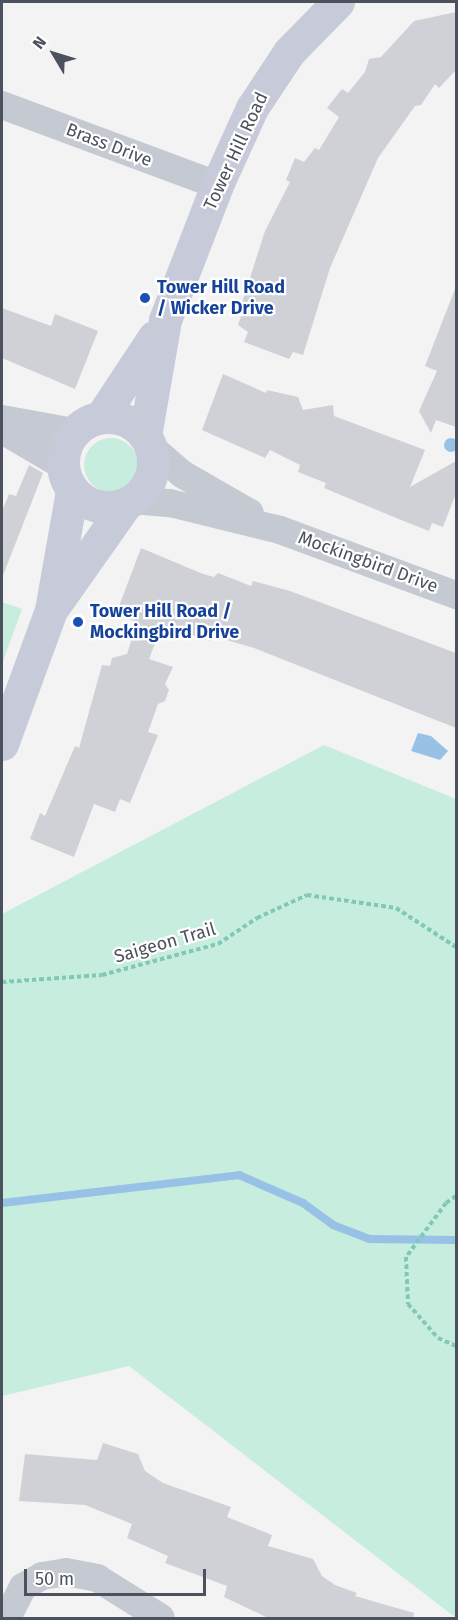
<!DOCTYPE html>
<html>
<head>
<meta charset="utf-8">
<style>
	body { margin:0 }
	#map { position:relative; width:458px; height:1620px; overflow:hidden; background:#f4f3f3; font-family:"Fira Sans",sans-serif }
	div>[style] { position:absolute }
	.green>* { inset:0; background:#c6edde }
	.round { border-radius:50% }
	.water>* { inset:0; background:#97c2e5 }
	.stream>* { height:8px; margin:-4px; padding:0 4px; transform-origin:4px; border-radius:4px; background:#97c2e5 }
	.building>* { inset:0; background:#d0d1d6 }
	.path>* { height:4px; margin-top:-2px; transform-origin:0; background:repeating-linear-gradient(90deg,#81c8b6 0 4.5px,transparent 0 7.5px) }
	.street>* { height:28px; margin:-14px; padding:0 14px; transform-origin:14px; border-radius:14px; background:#c5c9d2 }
	.secondary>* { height:33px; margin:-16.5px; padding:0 16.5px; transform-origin:16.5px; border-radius:16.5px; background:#c7cbd9 }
	.secondary>.ring { margin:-16.5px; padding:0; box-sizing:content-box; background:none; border:33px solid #c7cbd9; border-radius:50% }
	.dots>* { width:16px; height:16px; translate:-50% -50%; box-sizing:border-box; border:3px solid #fff; border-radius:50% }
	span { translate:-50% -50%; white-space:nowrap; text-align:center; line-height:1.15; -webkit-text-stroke:4.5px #fff; paint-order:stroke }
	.street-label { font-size:18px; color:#4c515e }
	.transit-label { font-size:18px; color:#164399; font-weight:700 }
	.left { translate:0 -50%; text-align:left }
	.frame { position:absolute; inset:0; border:3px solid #4c515e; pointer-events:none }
	.north { position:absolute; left:24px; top:24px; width:60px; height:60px; -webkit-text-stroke:4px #fff; paint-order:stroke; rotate:308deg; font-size:16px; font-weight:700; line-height:24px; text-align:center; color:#4c515e }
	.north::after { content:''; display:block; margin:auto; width:21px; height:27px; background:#4c515e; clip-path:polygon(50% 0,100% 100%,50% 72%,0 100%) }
	.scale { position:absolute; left:24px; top:1569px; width:182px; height:27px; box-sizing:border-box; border:3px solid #4c515e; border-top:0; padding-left:8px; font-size:18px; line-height:21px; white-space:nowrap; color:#4c515e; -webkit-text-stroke:4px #fff; paint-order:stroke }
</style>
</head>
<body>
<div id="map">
	<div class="green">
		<i class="round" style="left:84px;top:438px;width:54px;height:54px"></i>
		<i style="clip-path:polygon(2px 602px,22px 609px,2px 664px)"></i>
		<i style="clip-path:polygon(324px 745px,456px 799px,456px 1618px,129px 1366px,2px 1396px,2px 914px)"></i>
	</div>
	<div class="water">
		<i class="round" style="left:444px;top:438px;width:14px;height:14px"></i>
		<i style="clip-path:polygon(418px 733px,431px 736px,448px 751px,440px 760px,411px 751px)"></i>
	</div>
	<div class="stream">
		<i style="left:2px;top:1203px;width:239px;rotate:-6.7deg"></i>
		<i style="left:239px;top:1175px;width:70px;rotate:23.6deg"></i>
		<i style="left:303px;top:1203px;width:37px;rotate:36deg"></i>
		<i style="left:333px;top:1225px;width:39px;rotate:21deg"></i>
		<i style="left:369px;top:1239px;width:87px;rotate:0.7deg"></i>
	</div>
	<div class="building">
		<i style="clip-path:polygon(456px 12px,456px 70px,439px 88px,435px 84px,421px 105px,415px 106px,378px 158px,330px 268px,303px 355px,293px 352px,289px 359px,244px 342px,248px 332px,238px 325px,242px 314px,239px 312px,265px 231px,290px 182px,286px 180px,295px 158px,304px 162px,315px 148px,319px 150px,339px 117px,327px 108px,342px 89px,348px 93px,365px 72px,369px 59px,381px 57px,414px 21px)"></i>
		<i style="clip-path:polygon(455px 289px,456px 427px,436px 420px,431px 433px,419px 411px,437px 371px,425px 366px)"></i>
		<i style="clip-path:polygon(2px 308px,51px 326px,55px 314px,98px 331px,75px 389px,2px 358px)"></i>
		<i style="clip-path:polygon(223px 374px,266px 393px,267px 390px,298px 397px,303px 410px,333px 405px,334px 416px,425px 450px,410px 487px,456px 461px,456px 493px,443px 527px,432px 523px,429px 531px,406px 522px,324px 488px,326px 483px,298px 472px,300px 465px,270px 450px,265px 458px,202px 430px)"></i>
		<i style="clip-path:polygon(29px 465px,43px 473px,2px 578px,2px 511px,9px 494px,16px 496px)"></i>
		<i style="clip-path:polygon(141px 548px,203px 574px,214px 577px,218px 573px,251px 586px,253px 581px,290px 591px,456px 653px,456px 728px,254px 648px,213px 636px,211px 641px,162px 625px,149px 659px,173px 667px,165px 684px,169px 690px,165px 701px,158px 704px,148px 732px,158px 735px,130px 803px,120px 799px,115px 812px,94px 804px,74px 857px,30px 839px,40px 813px,45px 816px,75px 746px,79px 748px,102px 665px,110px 666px,112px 658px,127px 654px,137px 622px,116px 614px)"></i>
		<i style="clip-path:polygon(103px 1443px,138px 1454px,145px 1471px,163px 1483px,231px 1507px,227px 1517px,272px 1535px,268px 1546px,313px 1559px,322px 1576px,335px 1585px,357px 1593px,355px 1596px,414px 1613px,413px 1618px,268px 1618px,224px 1597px,227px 1586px,165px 1563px,168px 1556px,127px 1538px,132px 1524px,85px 1505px,19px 1501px,25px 1454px,97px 1460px)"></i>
	</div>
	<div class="path">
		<i style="left:2px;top:982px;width:100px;rotate:-4deg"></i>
		<i style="left:102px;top:975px;width:120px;rotate:-15deg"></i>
		<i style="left:218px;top:944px;width:47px;rotate:-33.7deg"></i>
		<i style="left:257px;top:918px;width:55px;rotate:-24.7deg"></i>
		<i style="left:307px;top:895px;width:90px;rotate:8.3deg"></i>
		<i style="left:396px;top:908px;width:72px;rotate:33deg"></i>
		<i style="left:456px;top:1196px;width:12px;rotate:145deg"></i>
		<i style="left:446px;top:1203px;width:67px;rotate:126.5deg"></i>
		<i style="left:406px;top:1257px;width:47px;rotate:87.6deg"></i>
		<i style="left:408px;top:1304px;width:45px;rotate:48.6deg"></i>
		<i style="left:438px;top:1338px;width:20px;rotate:24deg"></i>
	</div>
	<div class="street">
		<i style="left:2px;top:105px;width:229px;rotate:20.4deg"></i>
		<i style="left:2px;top:419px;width:73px;rotate:10.2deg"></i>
		<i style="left:2px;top:430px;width:71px;rotate:30.5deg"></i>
		<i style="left:150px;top:446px;width:43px;rotate:41.2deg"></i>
		<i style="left:182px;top:474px;width:78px;rotate:29.8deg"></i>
		<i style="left:133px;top:500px;width:37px;rotate:5deg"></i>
		<i style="left:170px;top:503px;width:113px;rotate:13.8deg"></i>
		<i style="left:280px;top:530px;width:188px;rotate:20.3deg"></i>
		<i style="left:7px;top:1618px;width:35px;rotate:-63deg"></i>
		<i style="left:23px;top:1587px;width:22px;rotate:-30deg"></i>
		<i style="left:42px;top:1576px;width:24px;rotate:-9deg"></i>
		<i style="left:66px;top:1572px;width:32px;rotate:11deg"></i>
		<i style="left:97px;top:1578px;width:75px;rotate:32deg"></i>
	</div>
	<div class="secondary">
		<i class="ring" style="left:63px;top:417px;width:57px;height:57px"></i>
		<i style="left:101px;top:417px;width:96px;rotate:-56.5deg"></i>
		<i style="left:145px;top:436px;width:118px;rotate:-80.2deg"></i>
		<i style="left:165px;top:320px;width:145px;rotate:-68.9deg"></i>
		<i style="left:217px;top:185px;width:85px;rotate:-65.6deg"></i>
		<i style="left:252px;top:108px;width:67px;rotate:-56.5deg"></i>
		<i style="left:289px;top:52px;width:70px;rotate:-45.6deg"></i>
		<i style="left:54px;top:606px;width:125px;rotate:-54.8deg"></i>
		<i style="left:2px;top:744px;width:143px;rotate:-69.9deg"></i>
		<i style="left:51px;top:610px;width:121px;rotate:-80deg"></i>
	</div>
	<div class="dots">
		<i style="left:145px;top:298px;background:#1a4fb4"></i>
		<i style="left:78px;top:622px;background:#1a4fb4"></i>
	</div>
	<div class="street-label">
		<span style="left:109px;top:145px;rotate:21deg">Brass Drive</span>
		<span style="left:236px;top:151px;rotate:-65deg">Tower Hill Road</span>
		<span style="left:368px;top:562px;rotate:20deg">Mockingbird Drive</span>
		<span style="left:165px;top:943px;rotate:-16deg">Saigeon Trail</span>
	</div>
	<div class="transit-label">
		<span class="left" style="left:157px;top:298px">Tower Hill Road<br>/ Wicker Drive</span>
		<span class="left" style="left:90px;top:622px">Tower Hill Road /<br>Mockingbird Drive</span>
	</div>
	<div class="frame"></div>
	<div class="north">N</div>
	<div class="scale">50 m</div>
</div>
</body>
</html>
